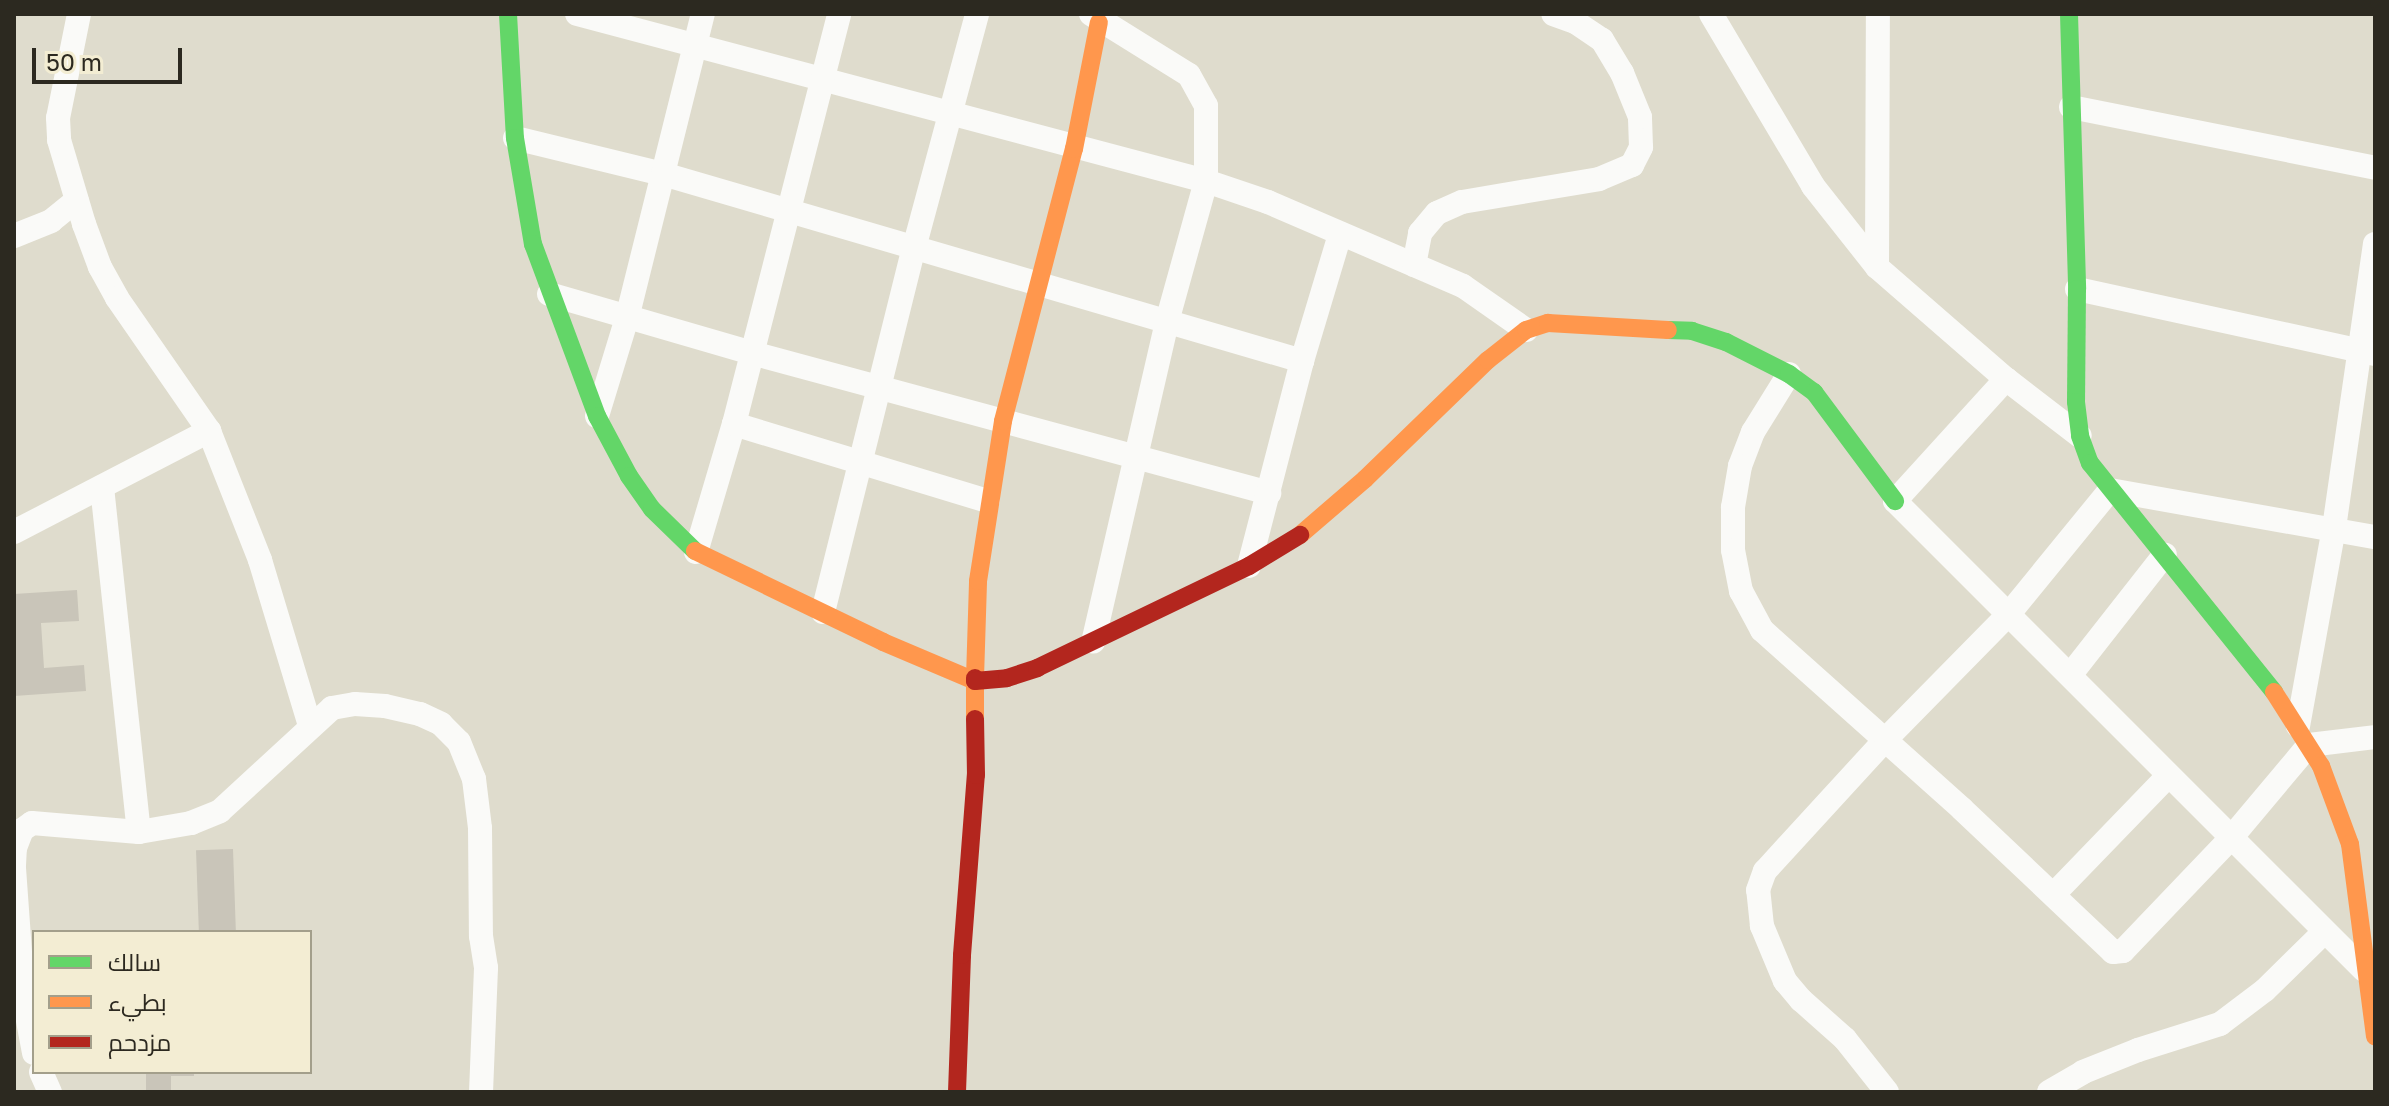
<!DOCTYPE html>
<html>
<head>
<meta charset="utf-8">
<style>
	body { margin:0 }
	#map { position:relative; width:2389px; height:1106px; overflow:hidden; background:#dfdccd; font-family:"Golos Text",Cairo,sans-serif }
	div>[style] { position:absolute }
	.building>* { inset:0; background:#c9c5b9; transform-origin:0 0 }
	.street>* { height:24px; margin:-12px; padding:0 12px; transform-origin:12px; border-radius:12px; background:#fafaf8 }
	.fast>* { height:18px; margin:-9px; padding:0 9px; transform-origin:9px; border-radius:9px; background:#63d668 }
	.slow>* { height:18px; margin:-9px; padding:0 9px; transform-origin:9px; border-radius:9px; background:#ff974d }
	.jam>* { height:18px; margin:-9px; padding:0 9px; transform-origin:9px; border-radius:9px; background:#b3261e }
	span { translate:-50% -50%; white-space:nowrap; text-align:center; line-height:1.15; -webkit-text-stroke:7px #f3edd3; paint-order:stroke }
	.frame { position:absolute; inset:0; border:16px solid #2c2920; pointer-events:none }
	.legend { position:absolute; left:32px; top:930px; width:280px; height:144px; box-sizing:border-box; background:#f3edd3; border:2px solid #a39f8b; margin:0; padding:10px 14px; list-style:none; font-size:24px; color:#2c2920 }
	.legend li { display:flex; align-items:center; gap:16px; height:40px }
	.legend b { width:40px; border:2px solid #a39f8b }
	.scale { position:absolute; left:32px; top:48px; width:150px; height:36px; box-sizing:border-box; border:4px solid #2c2920; border-top:0; padding-left:10px; font-size:24px; line-height:28px; white-space:nowrap; color:#2c2920; -webkit-text-stroke:6px #f3edd3; paint-order:stroke }
</style>
</head>
<body>
<div id="map">
	<div class="building">
		<i style="clip-path:polygon(77px 590px,79px 621px,41px 623px,44px 668px,84px 665px,86px 691px,14px 696px,14px 594px)"></i>
		<i style="left:233px;top:849px;width:83px;height:37px;rotate:88deg"></i>
		<i style="clip-path:polygon(146px 1072px,194px 1072px,194px 1076px,171px 1076px,171px 1092px,146px 1092px)"></i>
	</div>
	<div class="street">
		<i style="left:79px;top:14px;width:106px;rotate:101.4deg"></i>
		<i style="left:58px;top:118px;width:22px;rotate:87deg"></i>
		<i style="left:59px;top:140px;width:88px;rotate:73.4deg"></i>
		<i style="left:84px;top:224px;width:46px;rotate:69.6deg"></i>
		<i style="left:100px;top:267px;width:35px;rotate:61deg"></i>
		<i style="left:117px;top:298px;width:162px;rotate:55.3deg"></i>
		<i style="left:209px;top:431px;width:139px;rotate:68.4deg"></i>
		<i style="left:260px;top:560px;width:173px;rotate:73.2deg"></i>
		<i style="left:577px;top:14px;width:651px;rotate:14.87deg"></i>
		<i style="left:1206px;top:181px;width:65px;rotate:18.7deg"></i>
		<i style="left:1268px;top:202px;width:212px;rotate:23.3deg"></i>
		<i style="left:1463px;top:286px;width:77px;rotate:34.9deg"></i>
		<i style="left:1091px;top:14px;width:115px;rotate:31.9deg"></i>
		<i style="left:1189px;top:75px;width:35px;rotate:61deg"></i>
		<i style="left:1206px;top:106px;width:75px;rotate:90deg"></i>
		<i style="left:1206px;top:181px;width:146px;rotate:105.5deg"></i>
		<i style="left:1167px;top:322px;width:328px;rotate:103deg"></i>
		<i style="left:1711px;top:14px;width:200px;rotate:59.3deg"></i>
		<i style="left:1813px;top:186px;width:103px;rotate:51.7deg"></i>
		<i style="left:1877px;top:267px;width:171px;rotate:41deg"></i>
		<i style="left:2006px;top:379px;width:93px;rotate:37.6deg"></i>
		<i style="left:2071px;top:107px;width:310px;rotate:11.3deg"></i>
		<i style="left:515px;top:138px;width:152px;rotate:13.7deg"></i>
		<i style="left:663px;top:174px;width:666px;rotate:16.31deg"></i>
		<i style="left:14px;top:236px;width:40px;rotate:-22deg"></i>
		<i style="left:51px;top:221px;width:33px;rotate:-39deg"></i>
		<i style="left:1414px;top:265px;width:33px;rotate:-79deg"></i>
		<i style="left:1420px;top:233px;width:26px;rotate:-50deg"></i>
		<i style="left:1437px;top:213px;width:27px;rotate:-24deg"></i>
		<i style="left:1462px;top:202px;width:139px;rotate:-9.5deg"></i>
		<i style="left:1599px;top:179px;width:36px;rotate:-23deg"></i>
		<i style="left:1632px;top:165px;width:20px;rotate:-63deg"></i>
		<i style="left:1641px;top:147px;width:30px;rotate:-92deg"></i>
		<i style="left:1640px;top:117px;width:48px;rotate:-112.2deg"></i>
		<i style="left:1622px;top:73px;width:39px;rotate:-121deg"></i>
		<i style="left:1602px;top:40px;width:32px;rotate:-146deg"></i>
		<i style="left:1575px;top:22px;width:23px;rotate:-160deg"></i>
		<i style="left:1877px;top:267px;width:253px;rotate:-89.8deg"></i>
		<i style="left:2077px;top:289px;width:305px;rotate:12.3deg"></i>
		<i style="left:549px;top:294px;width:211px;rotate:16.2deg"></i>
		<i style="left:752px;top:353px;width:536px;rotate:15.15deg"></i>
		<i style="left:1789px;top:374px;width:68px;rotate:121.8deg"></i>
		<i style="left:1753px;top:432px;width:36px;rotate:111deg"></i>
		<i style="left:1740px;top:466px;width:42px;rotate:99.7deg"></i>
		<i style="left:1733px;top:507px;width:43px;rotate:90deg"></i>
		<i style="left:1733px;top:550px;width:42px;rotate:79deg"></i>
		<i style="left:1741px;top:591px;width:44px;rotate:61.7deg"></i>
		<i style="left:1762px;top:630px;width:268px;rotate:41.8deg"></i>
		<i style="left:1962px;top:809px;width:208px;rotate:43.4deg"></i>
		<i style="left:2113px;top:952px;width:10px;rotate:-6deg"></i>
		<i style="left:2123px;top:951px;width:156px;rotate:-46.3deg"></i>
		<i style="left:2231px;top:838px;width:121px;rotate:-50deg"></i>
		<i style="left:2309px;top:745px;width:66px;rotate:-6.9deg"></i>
		<i style="left:2006px;top:379px;width:165px;rotate:132.3deg"></i>
		<i style="left:1895px;top:501px;width:663px;rotate:45deg"></i>
		<i style="left:597px;top:416px;width:102px;rotate:-73deg"></i>
		<i style="left:627px;top:318px;width:313px;rotate:-76deg"></i>
		<i style="left:734px;top:424px;width:265px;rotate:16.9deg"></i>
		<i style="left:102px;top:487px;width:347px;rotate:83.9deg"></i>
		<i style="left:14px;top:532px;width:220px;rotate:-27.4deg"></i>
		<i style="left:696px;top:552px;width:134px;rotate:-73.5deg"></i>
		<i style="left:734px;top:424px;width:423px;rotate:-75.6deg"></i>
		<i style="left:1249px;top:566px;width:212px;rotate:-75.5deg"></i>
		<i style="left:1302px;top:361px;width:133px;rotate:-73.3deg"></i>
		<i style="left:823px;top:612px;width:375px;rotate:-76deg"></i>
		<i style="left:914px;top:248px;width:242px;rotate:-74.9deg"></i>
		<i style="left:2071px;top:674px;width:152px;rotate:-51.9deg"></i>
		<i style="left:2298px;top:726px;width:201px;rotate:-79.7deg"></i>
		<i style="left:2334px;top:528px;width:287px;rotate:-81.8deg"></i>
		<i style="left:14px;top:865px;width:17px;rotate:-87deg"></i>
		<i style="left:15px;top:848px;width:19px;rotate:-69deg"></i>
		<i style="left:22px;top:830px;width:12px;rotate:-35deg"></i>
		<i style="left:32px;top:823px;width:107px;rotate:4.8deg"></i>
		<i style="left:139px;top:832px;width:53px;rotate:-9.8deg"></i>
		<i style="left:191px;top:823px;width:31px;rotate:-22deg"></i>
		<i style="left:220px;top:811px;width:152px;rotate:-42.6deg"></i>
		<i style="left:332px;top:708px;width:23px;rotate:-10deg"></i>
		<i style="left:355px;top:704px;width:30px;rotate:4deg"></i>
		<i style="left:385px;top:706px;width:36px;rotate:13deg"></i>
		<i style="left:420px;top:714px;width:23px;rotate:25deg"></i>
		<i style="left:441px;top:724px;width:25px;rotate:45deg"></i>
		<i style="left:459px;top:742px;width:40px;rotate:68deg"></i>
		<i style="left:474px;top:779px;width:49px;rotate:83deg"></i>
		<i style="left:480px;top:828px;width:108px;rotate:89.5deg"></i>
		<i style="left:481px;top:936px;width:32px;rotate:81deg"></i>
		<i style="left:486px;top:968px;width:124px;rotate:92.3deg"></i>
		<i style="left:14px;top:868px;width:126px;rotate:85.9deg"></i>
		<i style="left:23px;top:994px;width:60px;rotate:79.4deg"></i>
		<i style="left:2054px;top:894px;width:165px;rotate:-46deg"></i>
		<i style="left:41px;top:1072px;width:22px;rotate:66deg"></i>
		<i style="left:1887px;top:1092px;width:68px;rotate:-128.4deg"></i>
		<i style="left:1845px;top:1039px;width:59px;rotate:-138.4deg"></i>
		<i style="left:1801px;top:1000px;width:25px;rotate:-130deg"></i>
		<i style="left:1785px;top:981px;width:60px;rotate:-112.7deg"></i>
		<i style="left:1762px;top:926px;width:36px;rotate:-96deg"></i>
		<i style="left:1758px;top:890px;width:20px;rotate:-70deg"></i>
		<i style="left:1765px;top:871px;width:179px;rotate:-47.5deg"></i>
		<i style="left:1886px;top:739px;width:174px;rotate:-45.5deg"></i>
		<i style="left:2008px;top:615px;width:161px;rotate:-50.8deg"></i>
		<i style="left:2110px;top:490px;width:269px;rotate:10.1deg"></i>
		<i style="left:2049px;top:1092px;width:39px;rotate:-30deg"></i>
		<i style="left:2083px;top:1072px;width:59px;rotate:-21.8deg"></i>
		<i style="left:2138px;top:1050px;width:86px;rotate:-17.6deg"></i>
		<i style="left:2220px;top:1024px;width:56px;rotate:-37.1deg"></i>
		<i style="left:2265px;top:990px;width:83px;rotate:-44.5deg"></i>
	</div>
	<div class="fast">
		<i style="left:508px;top:14px;width:124px;rotate:86.8deg"></i>
		<i style="left:515px;top:138px;width:108px;rotate:80.4deg"></i>
		<i style="left:533px;top:244px;width:184px;rotate:69.6deg"></i>
		<i style="left:597px;top:416px;width:68px;rotate:61.9deg"></i>
		<i style="left:629px;top:476px;width:40px;rotate:55.1deg"></i>
		<i style="left:652px;top:509px;width:60px;rotate:44.3deg"></i>
		<i style="left:2069px;top:14px;width:275px;rotate:88.3deg"></i>
		<i style="left:2077px;top:289px;width:113px;rotate:90.5deg"></i>
		<i style="left:2076px;top:402px;width:34px;rotate:83deg"></i>
		<i style="left:2080px;top:436px;width:29px;rotate:70deg"></i>
		<i style="left:2090px;top:463px;width:294px;rotate:51.2deg"></i>
		<i style="left:1668px;top:330px;width:24px;rotate:2deg"></i>
		<i style="left:1692px;top:331px;width:36px;rotate:18deg"></i>
		<i style="left:1726px;top:342px;width:71px;rotate:26.9deg"></i>
		<i style="left:1789px;top:374px;width:31px;rotate:36deg"></i>
		<i style="left:1814px;top:392px;width:136px;rotate:53.4deg"></i>
	</div>
	<div class="slow">
		<i style="left:1300px;top:535px;width:86px;rotate:-40.7deg"></i>
		<i style="left:1365px;top:479px;width:171px;rotate:-44.1deg"></i>
		<i style="left:1488px;top:360px;width:48px;rotate:-38.3deg"></i>
		<i style="left:1526px;top:330px;width:23px;rotate:-18deg"></i>
		<i style="left:1548px;top:323px;width:120px;rotate:3.3deg"></i>
		<i style="left:695px;top:551px;width:209px;rotate:25.8deg"></i>
		<i style="left:883px;top:642px;width:100px;rotate:23deg"></i>
		<i style="left:975px;top:681px;width:38px;rotate:90deg"></i>
		<i style="left:975px;top:678px;width:97px;rotate:-88.2deg"></i>
		<i style="left:978px;top:581px;width:162px;rotate:-81.1deg"></i>
		<i style="left:1003px;top:421px;width:281px;rotate:-75.4deg"></i>
		<i style="left:1074px;top:149px;width:129px;rotate:-78.9deg"></i>
		<i style="left:2274px;top:692px;width:88px;rotate:57.6deg"></i>
		<i style="left:2321px;top:766px;width:83px;rotate:69.6deg"></i>
		<i style="left:2350px;top:844px;width:194px;rotate:82.6deg"></i>
	</div>
	<div class="jam">
		<i style="left:975px;top:678px;width:3px;rotate:90deg"></i>
		<i style="left:975px;top:681px;width:32px;rotate:-5deg"></i>
		<i style="left:1007px;top:678px;width:32px;rotate:-18deg"></i>
		<i style="left:1037px;top:668px;width:235px;rotate:-25.7deg"></i>
		<i style="left:1249px;top:566px;width:60px;rotate:-31.3deg"></i>
		<i style="left:957px;top:1092px;width:137px;rotate:-87.9deg"></i>
		<i style="left:962px;top:955px;width:181px;rotate:-85.6deg"></i>
		<i style="left:976px;top:775px;width:56px;rotate:-91deg"></i>
	</div>
	<div class="frame"></div>
	<ul class="legend">
	<li><b style="height:10px;background:#63d668"></b>سالك</li>
	<li><b style="height:10px;background:#ff974d"></b>بطيء</li>
	<li><b style="height:10px;background:#b3261e"></b>مزدحم</li>
	</ul>
	<div class="scale">50 m</div>
</div>
</body>
</html>
